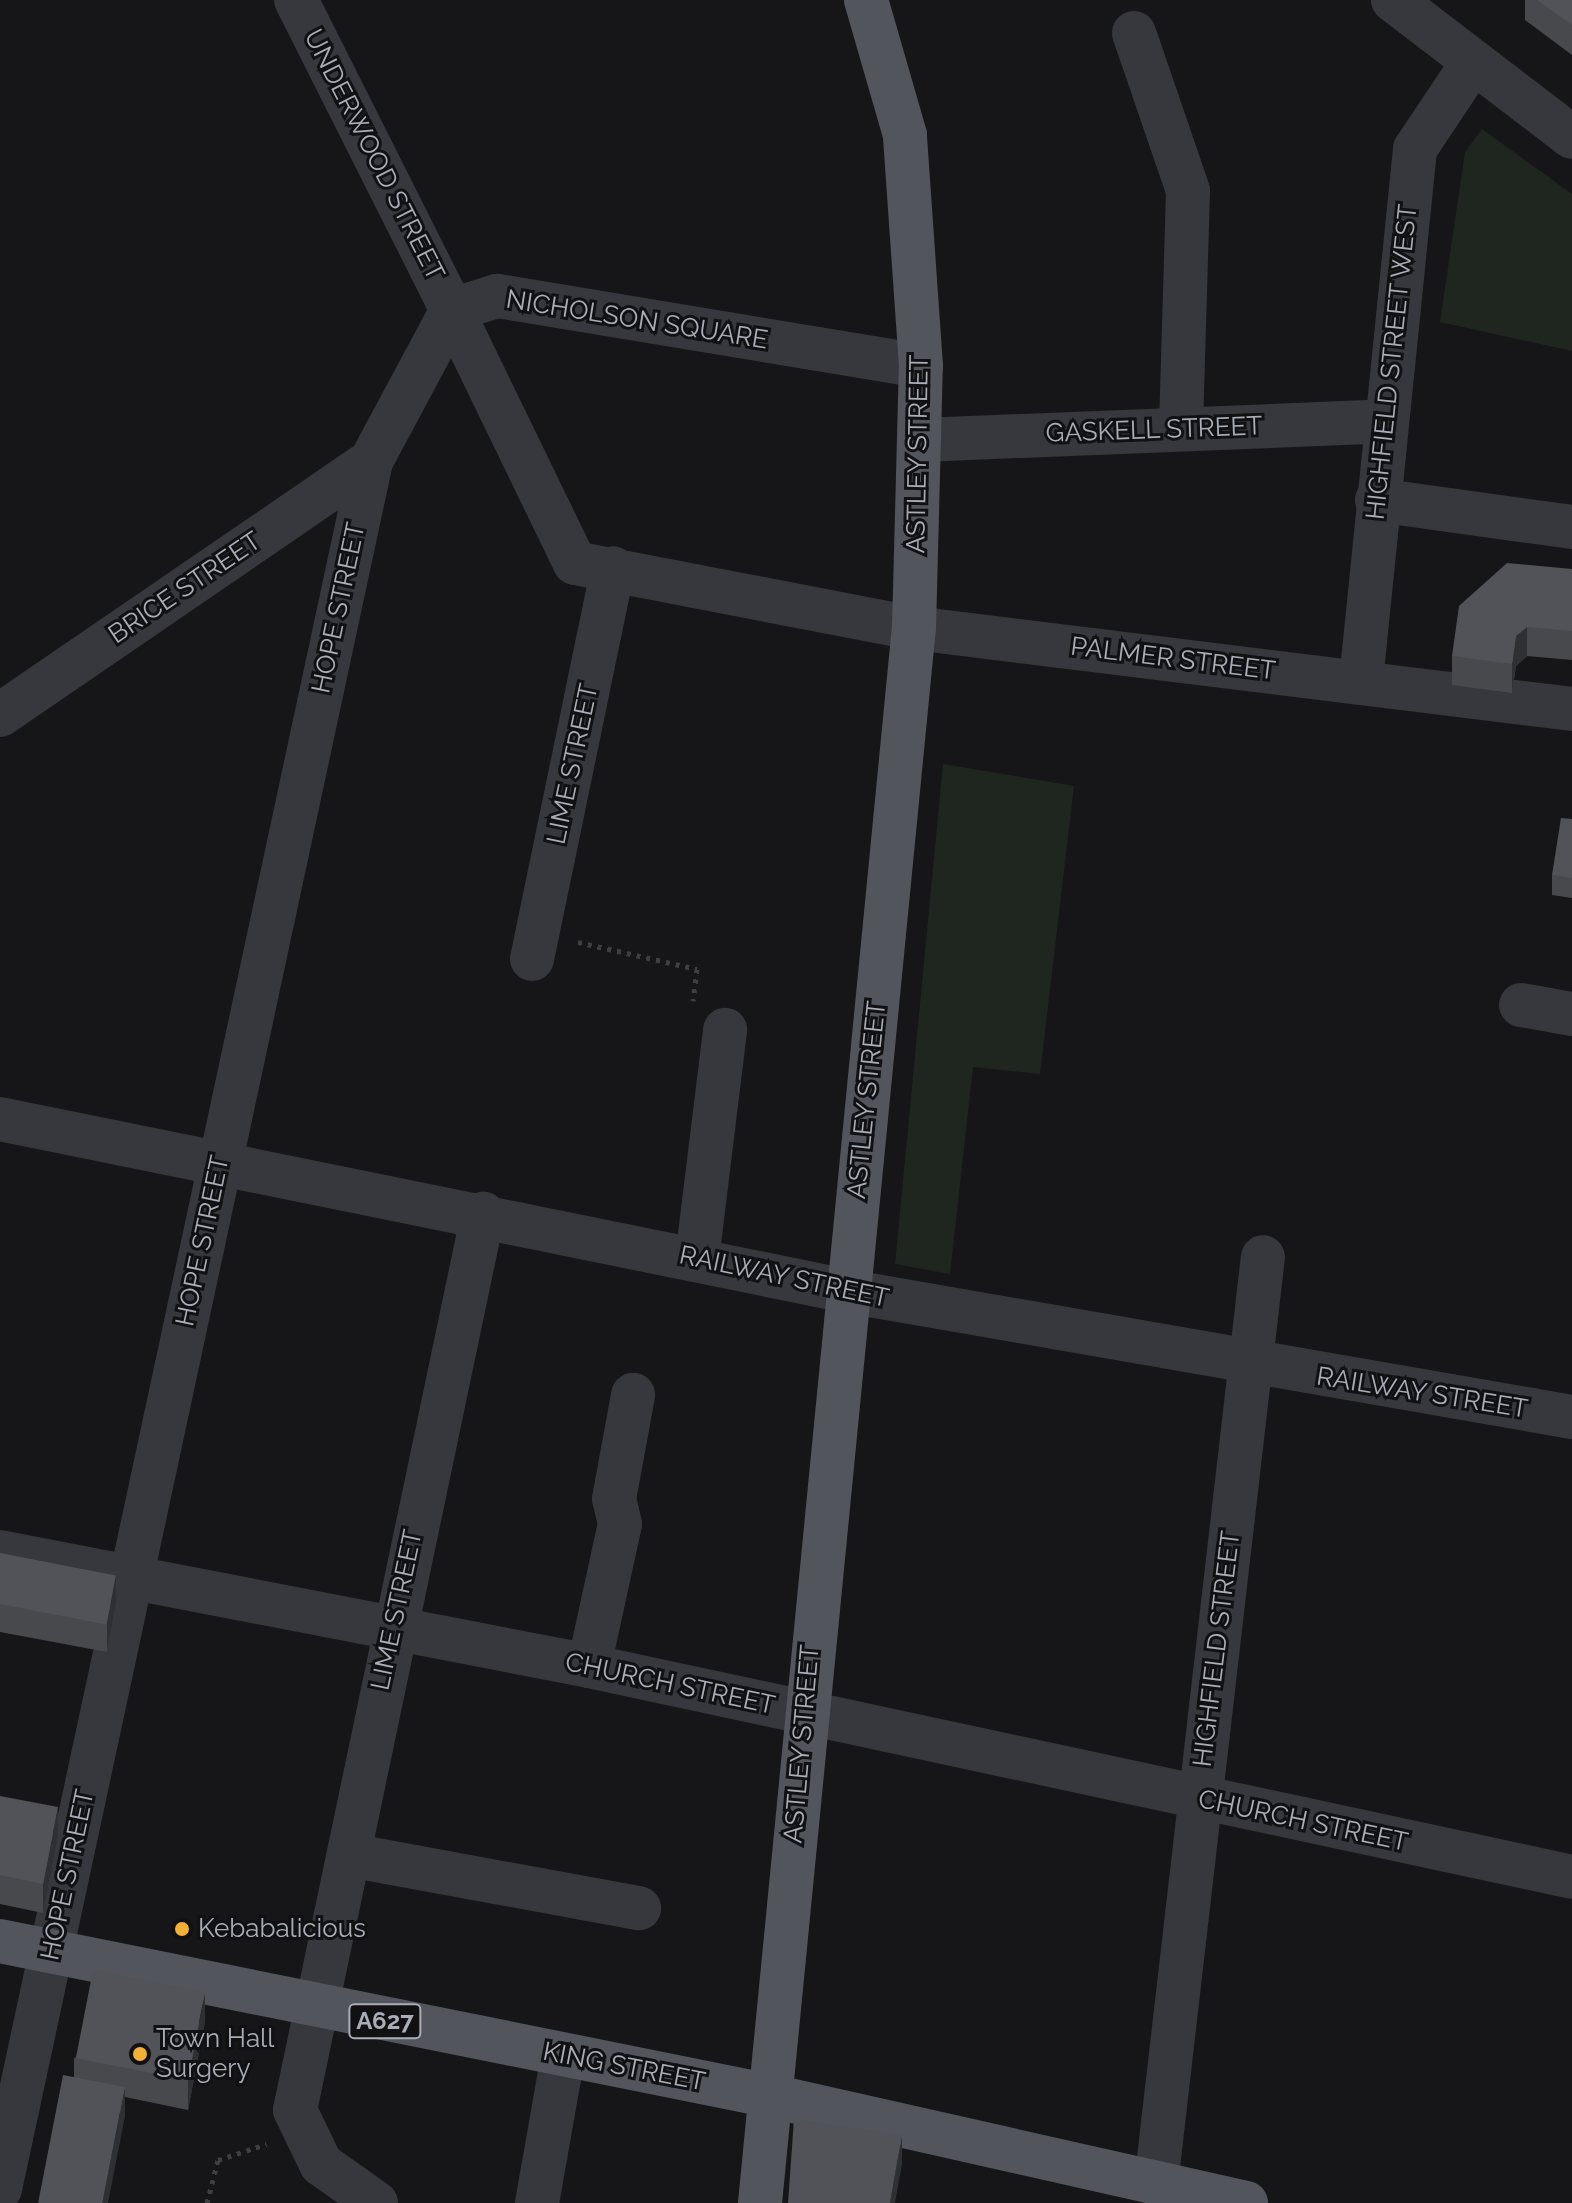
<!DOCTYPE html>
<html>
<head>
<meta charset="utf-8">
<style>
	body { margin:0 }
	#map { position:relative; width:1572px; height:2203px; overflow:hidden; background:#161618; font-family:Raleway,sans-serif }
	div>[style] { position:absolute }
	.green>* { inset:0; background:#1e261f }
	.path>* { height:5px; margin-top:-2.5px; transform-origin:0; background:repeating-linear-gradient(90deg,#3d3f44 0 4px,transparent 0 10px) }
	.minor>* { height:44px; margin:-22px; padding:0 22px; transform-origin:22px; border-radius:22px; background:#37383d }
	.major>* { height:44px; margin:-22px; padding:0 22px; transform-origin:22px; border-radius:22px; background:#53555c }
	.wall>* { inset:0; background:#47494d }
	.shaded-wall>* { inset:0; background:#2f3033 }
	.building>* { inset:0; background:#525359; transform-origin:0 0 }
	.dots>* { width:22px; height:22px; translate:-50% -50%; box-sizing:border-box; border:4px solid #111113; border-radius:50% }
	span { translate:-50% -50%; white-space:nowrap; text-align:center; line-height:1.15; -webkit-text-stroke:6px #111113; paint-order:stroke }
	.shield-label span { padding:2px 6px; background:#111113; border:2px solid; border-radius:6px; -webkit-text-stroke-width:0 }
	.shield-label { font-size:24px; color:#a8adb8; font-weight:700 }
	.street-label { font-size:26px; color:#a8adb8 }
	.poi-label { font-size:26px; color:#a8adb8 }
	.left { translate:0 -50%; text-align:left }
</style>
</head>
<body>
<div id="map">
	<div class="green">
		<i style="clip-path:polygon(1482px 129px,1572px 194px,1572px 351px,1440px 322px,1465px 152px)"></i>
		<i style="clip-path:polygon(943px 764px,1074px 786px,1040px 1074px,973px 1067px,950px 1274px,895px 1264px)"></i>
	</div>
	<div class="path">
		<i style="left:578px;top:942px;width:122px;rotate:12.8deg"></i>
		<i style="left:697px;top:969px;width:32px;rotate:97deg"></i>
		<i style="left:207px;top:2203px;width:44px;rotate:-75.7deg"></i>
		<i style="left:218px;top:2160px;width:51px;rotate:-18.4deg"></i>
	</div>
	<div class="minor">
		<i style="left:1393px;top:0;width:225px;rotate:37.4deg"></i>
		<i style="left:1134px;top:33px;width:167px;rotate:71.1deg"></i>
		<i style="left:1188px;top:191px;width:238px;rotate:91.7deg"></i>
		<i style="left:921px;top:366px;width:430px;rotate:-170.6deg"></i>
		<i style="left:497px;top:296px;width:47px;rotate:162.7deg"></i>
		<i style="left:452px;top:310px;width:281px;rotate:64.1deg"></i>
		<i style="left:575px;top:563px;width:345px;rotate:10.9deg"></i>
		<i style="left:914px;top:628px;width:663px;rotate:7.02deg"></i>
		<i style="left:921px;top:440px;width:465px;rotate:-2.3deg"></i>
		<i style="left:1377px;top:500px;width:197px;rotate:7.9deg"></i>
		<i style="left:1361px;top:681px;width:535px;rotate:-84.2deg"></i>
		<i style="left:1415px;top:149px;width:105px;rotate:-56.3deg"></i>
		<i style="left:0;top:715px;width:450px;rotate:-34.4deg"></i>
		<i style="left:532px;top:959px;width:399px;rotate:-78.3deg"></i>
		<i style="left:1521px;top:1005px;width:52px;rotate:10deg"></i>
		<i style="left:0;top:1119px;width:864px;rotate:11.48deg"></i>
		<i style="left:847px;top:1291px;width:736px;rotate:9.86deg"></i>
		<i style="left:697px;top:1259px;width:231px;rotate:-83deg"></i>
		<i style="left:0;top:1552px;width:600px;rotate:10.95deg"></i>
		<i style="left:589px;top:1666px;width:1005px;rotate:12.11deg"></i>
		<i style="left:589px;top:1666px;width:145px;rotate:-77.7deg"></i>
		<i style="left:620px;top:1524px;width:26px;rotate:-103deg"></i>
		<i style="left:614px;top:1499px;width:106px;rotate:-79.6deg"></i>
		<i style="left:349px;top:1855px;width:295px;rotate:10.4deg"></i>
		<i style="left:1156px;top:2184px;width:933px;rotate:-83.42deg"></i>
		<i style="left:0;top:2189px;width:1767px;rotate:-77.88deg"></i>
		<i style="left:371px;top:461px;width:171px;rotate:-61.8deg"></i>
		<i style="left:452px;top:310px;width:347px;rotate:-116.7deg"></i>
		<i style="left:376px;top:2203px;width:67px;rotate:-144.7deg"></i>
		<i style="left:321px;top:2164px;width:60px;rotate:-115.7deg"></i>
		<i style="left:295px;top:2110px;width:916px;rotate:-78.15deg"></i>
		<i style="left:537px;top:2203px;width:150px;rotate:-80deg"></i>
	</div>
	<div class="major">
		<i style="left:0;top:1941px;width:786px;rotate:11.37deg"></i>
		<i style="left:771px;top:2096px;width:487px;rotate:12.7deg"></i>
		<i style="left:760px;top:2203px;width:1583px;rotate:-84.42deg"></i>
		<i style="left:914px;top:628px;width:262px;rotate:-88.5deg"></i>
		<i style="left:921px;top:366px;width:232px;rotate:-94deg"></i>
		<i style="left:905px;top:135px;width:141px;rotate:-106.1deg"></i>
	</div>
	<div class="wall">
		<i style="clip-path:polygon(1525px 0,1572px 0,1572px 55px,1525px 20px)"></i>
		<i style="clip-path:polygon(1572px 569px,1572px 660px,1527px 656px,1516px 666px,1512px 693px,1452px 685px,1452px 656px)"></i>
		<i style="clip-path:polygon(1572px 819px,1572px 898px,1552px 895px,1552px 875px)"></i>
		<i style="clip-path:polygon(0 1553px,116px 1604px,107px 1652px,0 1632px)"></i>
		<i style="clip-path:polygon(0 1796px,58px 1837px,43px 1913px,0 1904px)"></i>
		<i style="clip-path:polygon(205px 2021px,188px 2110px,125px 2097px,125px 2116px,74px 2077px,74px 2058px)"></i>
	</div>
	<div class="shaded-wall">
		<i style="clip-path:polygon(1527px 627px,1527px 656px,1516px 666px,1512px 693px,1512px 664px,1516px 636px)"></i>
		<i style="clip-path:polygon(116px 1575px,116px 1604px,107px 1652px,107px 1623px)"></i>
		<i style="clip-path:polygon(58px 1807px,58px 1837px,43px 1913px,43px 1884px)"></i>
		<i style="clip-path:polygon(205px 1992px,205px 2021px,188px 2110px,188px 2081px)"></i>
		<i style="clip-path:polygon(125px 2087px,125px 2116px,108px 2203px,102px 2203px)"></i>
		<i style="clip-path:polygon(902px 2135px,902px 2164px,895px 2203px,890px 2203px)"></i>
	</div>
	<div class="building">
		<i style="clip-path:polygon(1537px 0,1572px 0,1572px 25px)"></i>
		<i style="clip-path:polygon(1507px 563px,1572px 569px,1572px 631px,1527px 627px,1516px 636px,1512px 664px,1452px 656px,1459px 606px)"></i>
		<i style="clip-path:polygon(1561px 818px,1572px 819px,1572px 878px,1552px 875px)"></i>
		<i style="left:0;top:1553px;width:118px;height:50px;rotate:11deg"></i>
		<i style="clip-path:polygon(0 1796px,58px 1807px,43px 1884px,0 1875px)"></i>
		<i style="left:93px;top:1970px;width:114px;height:90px;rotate:11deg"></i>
		<i style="left:63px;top:2075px;width:63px;height:130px;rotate:11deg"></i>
		<i style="clip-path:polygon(794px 2119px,902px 2135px,890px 2203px,788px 2203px)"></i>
	</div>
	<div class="dots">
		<i style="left:182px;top:1929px;background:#f2b134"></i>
		<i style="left:140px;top:2054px;background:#f2b134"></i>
	</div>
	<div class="shield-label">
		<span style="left:385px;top:2021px">A627</span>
	</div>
	<div class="street-label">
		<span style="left:374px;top:155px;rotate:63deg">UNDERWOOD STREET</span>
		<span style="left:637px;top:320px;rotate:9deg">NICHOLSON SQUARE</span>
		<span style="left:1392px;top:362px;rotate:-84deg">HIGHFIELD STREET WEST</span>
		<span style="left:1154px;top:430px;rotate:-2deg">GASKELL STREET</span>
		<span style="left:918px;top:454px;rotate:-89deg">ASTLEY STREET</span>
		<span style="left:185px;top:588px;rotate:-34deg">BRICE STREET</span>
		<span style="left:339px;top:608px;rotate:-78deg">HOPE STREET</span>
		<span style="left:1173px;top:659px;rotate:7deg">PALMER STREET</span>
		<span style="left:573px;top:764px;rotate:-78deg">LIME STREET</span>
		<span style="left:867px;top:1100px;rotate:-84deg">ASTLEY STREET</span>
		<span style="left:203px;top:1241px;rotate:-78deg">HOPE STREET</span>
		<span style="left:784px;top:1277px;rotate:12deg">RAILWAY STREET</span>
		<span style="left:1422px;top:1393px;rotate:9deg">RAILWAY STREET</span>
		<span style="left:397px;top:1610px;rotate:-78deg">LIME STREET</span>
		<span style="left:1217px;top:1649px;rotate:-83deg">HIGHFIELD STREET</span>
		<span style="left:670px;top:1684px;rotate:12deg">CHURCH STREET</span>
		<span style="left:802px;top:1744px;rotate:-85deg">ASTLEY STREET</span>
		<span style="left:1303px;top:1821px;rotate:12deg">CHURCH STREET</span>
		<span style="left:68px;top:1875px;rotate:-78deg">HOPE STREET</span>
		<span style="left:624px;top:2067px;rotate:11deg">KING STREET</span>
	</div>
	<div class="poi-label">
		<span class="left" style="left:198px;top:1929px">Kebabalicious</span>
		<span class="left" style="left:156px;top:2054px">Town Hall<br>Surgery</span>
	</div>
</div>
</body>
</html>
